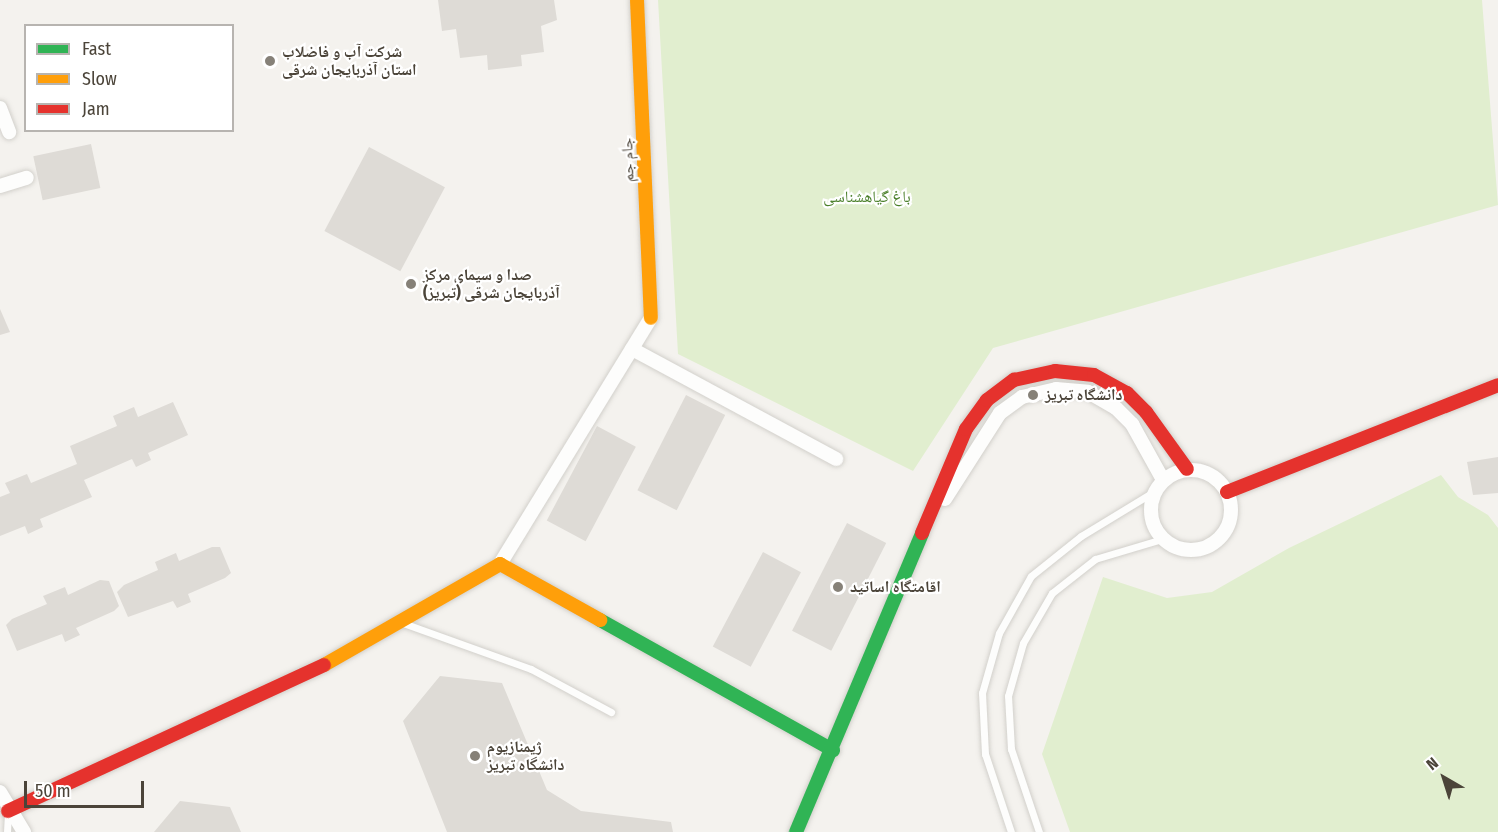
<!DOCTYPE html>
<html>
<head>
<meta charset="utf-8">
<style>
	body { margin:0 }
	#map { position:relative; width:1498px; height:832px; overflow:hidden; background:#f4f2ee; font-family:"Fira Sans Condensed","Noto Naskh Arabic",sans-serif }
	div>[style] { position:absolute }
	.green>* { inset:0; background:#e1eecf }
	.building>* { inset:0; background:#dedbd6; transform-origin:0 0 }
	.roads { filter:drop-shadow(0 0 2px #d2d0cb) drop-shadow(0 0 2px #d2d0cb) }
	.lane>* { height:7px; margin:-3.5px; padding:0 3.5px; transform-origin:3.5px; border-radius:3.5px; background:#fdfdfc }
	.street>* { height:14px; margin:-7px; padding:0 7px; transform-origin:7px; border-radius:7px; background:#fdfdfc }
	.street>.ring { margin:-7px; padding:0; box-sizing:content-box; background:none; border:14px solid #fdfdfc; border-radius:50% }
	.fast>* { height:14px; margin:-7px; padding:0 7px; transform-origin:7px; border-radius:7px; background:#30b455 }
	.slow>* { height:14px; margin:-7px; padding:0 7px; transform-origin:7px; border-radius:7px; background:#ff9f0a }
	.jam>* { height:14px; margin:-7px; padding:0 7px; transform-origin:7px; border-radius:7px; background:#e5322d }
	.dots>* { width:16px; height:16px; translate:-50% -50%; box-sizing:border-box; border:3px solid #fff; border-radius:50% }
	span { translate:-50% -50%; white-space:nowrap; text-align:center; line-height:1.15; -webkit-text-stroke:4.5px #fff; paint-order:stroke }
	.poi-label { font-size:16px; color:#4b4439; font-weight:700 }
	.left { translate:0 -50%; text-align:left }
	.street-label { font-size:16px; color:#4b4439 }
	.park-label { font-size:16px; color:#4a7f2a }
	.legend { position:absolute; left:24px; top:24px; width:210px; height:108px; box-sizing:border-box; background:#fff; border:2px solid #b7b4b0; margin:0; padding:8px 10px; list-style:none; font-size:18px; color:#4b4439 }
	.legend li { display:flex; align-items:center; gap:12px; height:30px }
	.legend b { width:30px; border:2px solid #b7b4b0 }
	.north { position:absolute; left:1414px; top:748px; width:60px; height:60px; -webkit-text-stroke:4px #fff; paint-order:stroke; rotate:321deg; font-size:16px; font-weight:700; line-height:24px; text-align:center; color:#4b4439 }
	.north::after { content:''; display:block; margin:auto; width:21px; height:27px; background:#4b4439; clip-path:polygon(50% 0,100% 100%,50% 72%,0 100%) }
	.scale { position:absolute; left:24px; top:781px; width:120px; height:27px; box-sizing:border-box; border:3px solid #4b4439; border-top:0; padding-left:8px; font-size:18px; line-height:21px; white-space:nowrap; color:#4b4439; -webkit-text-stroke:4px #fff; paint-order:stroke }
</style>
</head>
<body>
<div id="map">
	<div class="green">
		<i style="clip-path:polygon(658px 0,1482px 0,1498px 205px,993px 348px,913px 471px,678px 354px)"></i>
		<i style="clip-path:polygon(1441px 475px,1458px 497px,1488px 515px,1498px 528px,1498px 832px,1070px 832px,1042px 754px,1103px 577px,1167px 598px,1212px 592px,1289px 548px)"></i>
	</div>
	<div class="building">
		<i style="clip-path:polygon(438px 0,554px 0,557px 20px,541px 26px,544px 52px,521px 55px,522px 66px,488px 70px,487px 55px,460px 58px,456px 29px,442px 31px)"></i>
		<i style="left:91px;top:144px;width:45px;height:59px;rotate:78deg"></i>
		<i style="left:369px;top:147px;width:86px;height:95px;rotate:28deg"></i>
		<i style="clip-path:polygon(0 309px,10px 332px,0 335px)"></i>
		<i style="left:686px;top:395px;width:44px;height:107px;rotate:27deg"></i>
		<i style="clip-path:polygon(173px 402px,188px 435px,148px 453px,151px 460px,136px 467px,132px 459px,84px 480px,92px 497px,40px 519px,43px 527px,28px 534px,25px 526px,0 536px,0 497px,10px 493px,5px 483px,27px 474px,31px 483px,77px 464px,70px 446px,117px 426px,113px 416px,134px 407px,138px 417px)"></i>
		<i style="left:597px;top:426px;width:44px;height:107px;rotate:28deg"></i>
		<i style="clip-path:polygon(1498px 457px,1498px 493px,1473px 495px,1467px 462px)"></i>
		<i style="left:847px;top:523px;width:44px;height:121px;rotate:27deg"></i>
		<i style="clip-path:polygon(212px 547px,220px 547px,231px 573px,225px 578px,188px 594px,191px 602px,177px 608px,173px 601px,128px 617px,117px 592px,124px 585px,158px 570px,155px 562px,176px 553px,179px 561px)"></i>
		<i style="left:763px;top:552px;width:43px;height:107px;rotate:28deg"></i>
		<i style="clip-path:polygon(100px 580px,109px 581px,119px 606px,114px 611px,76px 628px,80px 635px,65px 642px,62px 634px,17px 651px,6px 625px,12px 619px,47px 604px,43px 596px,65px 587px,68px 595px)"></i>
		<i style="clip-path:polygon(440px 676px,502px 683px,547px 790px,581px 811px,671px 822px,673px 832px,447px 832px,403px 721px)"></i>
		<i style="clip-path:polygon(180px 801px,230px 807px,241px 832px,154px 832px)"></i>
	</div>
	<div class="roads">
		<div class="lane">
			<i style="left:403px;top:623px;width:136px;rotate:19.8deg"></i>
			<i style="left:531px;top:669px;width:91px;rotate:28.3deg"></i>
			<i style="left:7px;top:832px;width:19px;rotate:-87deg"></i>
			<i style="left:1011px;top:832px;width:82px;rotate:-108.4deg"></i>
			<i style="left:985px;top:754px;width:61px;rotate:-92.8deg"></i>
			<i style="left:982px;top:693px;width:62px;rotate:-74.2deg"></i>
			<i style="left:999px;top:633px;width:65px;rotate:-60.7deg"></i>
			<i style="left:1031px;top:576px;width:64px;rotate:-38.7deg"></i>
			<i style="left:1081px;top:536px;width:87px;rotate:-31.3deg"></i>
			<i style="left:1039px;top:832px;width:88px;rotate:-108.6deg"></i>
			<i style="left:1011px;top:749px;width:53px;rotate:-93.2deg"></i>
			<i style="left:1008px;top:696px;width:55px;rotate:-74.2deg"></i>
			<i style="left:1023px;top:643px;width:58px;rotate:-59.9deg"></i>
			<i style="left:1052px;top:593px;width:55px;rotate:-38.3deg"></i>
			<i style="left:1095px;top:559px;width:70px;rotate:-16.6deg"></i>
		</div>
		<div class="street">
			<i style="left:0;top:108px;width:26px;rotate:69deg"></i>
			<i style="left:0;top:186px;width:28px;rotate:-17deg"></i>
			<i style="left:632px;top:349px;width:232px;rotate:28.3deg"></i>
			<i class="ring" style="left:1151px;top:470px;width:66px;height:66px"></i>
			<i style="left:945px;top:499px;width:102px;rotate:-57.4deg"></i>
			<i style="left:1000px;top:413px;width:27px;rotate:-36deg"></i>
			<i style="left:1022px;top:397px;width:35px;rotate:-13deg"></i>
			<i style="left:1056px;top:389px;width:32px;rotate:5deg"></i>
			<i style="left:1088px;top:392px;width:32px;rotate:30deg"></i>
			<i style="left:1116px;top:408px;width:23px;rotate:45deg"></i>
			<i style="left:1132px;top:424px;width:64px;rotate:61deg"></i>
			<i style="left:500px;top:564px;width:289px;rotate:-58.5deg"></i>
			<i style="left:0;top:792px;width:47px;rotate:59deg"></i>
		</div>
		<div class="fast">
			<i style="left:600px;top:620px;width:267px;rotate:29.2deg"></i>
			<i style="left:796px;top:832px;width:324px;rotate:-67.1deg"></i>
		</div>
		<div class="slow">
			<i style="left:637px;top:0;width:318px;rotate:87.5deg"></i>
			<i style="left:324px;top:665px;width:203px;rotate:-29.8deg"></i>
			<i style="left:500px;top:564px;width:115px;rotate:29.2deg"></i>
		</div>
		<div class="jam">
			<i style="left:1227px;top:492px;width:291px;rotate:-21.5deg"></i>
			<i style="left:922px;top:533px;width:113px;rotate:-67.1deg"></i>
			<i style="left:966px;top:429px;width:36px;rotate:-54deg"></i>
			<i style="left:987px;top:400px;width:34px;rotate:-37deg"></i>
			<i style="left:1014px;top:380px;width:42px;rotate:-12.4deg"></i>
			<i style="left:1055px;top:371px;width:39px;rotate:6deg"></i>
			<i style="left:1094px;top:375px;width:38px;rotate:29deg"></i>
			<i style="left:1127px;top:393px;width:27px;rotate:45deg"></i>
			<i style="left:1146px;top:412px;width:70px;rotate:54.3deg"></i>
			<i style="left:8px;top:811px;width:348px;rotate:-24.8deg"></i>
		</div>
	</div>
	<div class="dots">
		<i style="left:270px;top:61px;background:#868178"></i>
		<i style="left:411px;top:284px;background:#868178"></i>
		<i style="left:1033px;top:395px;background:#868178"></i>
		<i style="left:838px;top:587px;background:#868178"></i>
		<i style="left:475px;top:756px;background:#868178"></i>
	</div>
	<div class="poi-label">
		<span class="left" style="left:282px;top:61px">شرکت آب و فاضلاب<br>استان آذربایجان شرقی</span>
		<span class="left" style="left:423px;top:284px">صدا و سیمای مرکز<br>آذربایجان شرقی (تبریز)</span>
		<span class="left" style="left:1045px;top:395px">دانشگاه تبریز</span>
		<span class="left" style="left:850px;top:587px">اقامتگاه اساتید</span>
		<span class="left" style="left:487px;top:756px">ژیمنازیوم<br>دانشگاه تبریز</span>
	</div>
	<div class="street-label">
		<span style="left:628px;top:160px;rotate:-92deg">جام جم</span>
	</div>
	<div class="park-label">
		<span style="left:867px;top:197px">باغ گیاهشناسی</span>
	</div>
	<ul class="legend">
	<li><b style="height:8px;background:#30b455"></b>Fast</li>
	<li><b style="height:8px;background:#ff9f0a"></b>Slow</li>
	<li><b style="height:8px;background:#e5322d"></b>Jam</li>
	</ul>
	<div class="north">N</div>
	<div class="scale">50 m</div>
</div>
</body>
</html>
